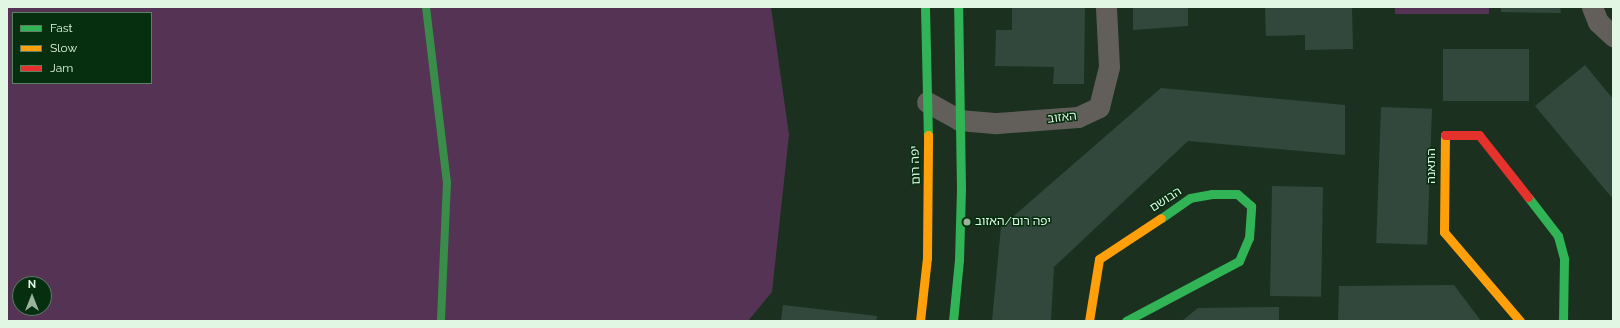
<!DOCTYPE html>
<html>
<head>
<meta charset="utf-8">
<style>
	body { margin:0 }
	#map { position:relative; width:1620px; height:328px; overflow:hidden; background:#1b301f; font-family:Raleway,"Noto Sans Hebrew",sans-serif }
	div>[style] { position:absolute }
	.green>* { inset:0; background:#543355; transform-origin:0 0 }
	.stream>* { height:8px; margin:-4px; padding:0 4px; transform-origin:4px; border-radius:4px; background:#3a8c4a }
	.building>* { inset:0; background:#32483c; transform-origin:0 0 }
	.street>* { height:21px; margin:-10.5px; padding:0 10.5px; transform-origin:10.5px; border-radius:10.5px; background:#625f5b }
	.fast>* { height:9px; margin:-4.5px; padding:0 4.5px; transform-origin:4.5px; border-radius:4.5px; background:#30b455 }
	.slow>* { height:9px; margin:-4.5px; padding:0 4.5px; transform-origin:4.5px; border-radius:4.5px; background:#ff9f0a }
	.jam>* { height:9px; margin:-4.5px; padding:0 4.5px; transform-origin:4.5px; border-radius:4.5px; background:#e5322d }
	.dots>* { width:11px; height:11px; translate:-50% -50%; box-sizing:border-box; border:2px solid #062f10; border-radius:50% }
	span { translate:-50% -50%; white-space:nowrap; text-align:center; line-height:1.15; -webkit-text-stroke:3px #062f10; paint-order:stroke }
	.street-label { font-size:12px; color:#e1f7e3 }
	.poi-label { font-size:12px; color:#e1f7e3 }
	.left { translate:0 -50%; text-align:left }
	.frame { position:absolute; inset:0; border:8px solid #e1f7e3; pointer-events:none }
	.legend { position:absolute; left:12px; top:12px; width:140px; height:72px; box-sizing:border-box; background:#062f10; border:1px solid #5e7f64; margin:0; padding:5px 7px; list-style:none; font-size:12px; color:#e1f7e3 }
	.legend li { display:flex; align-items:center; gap:8px; height:20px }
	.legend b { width:20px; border:1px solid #5e7f64 }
	.north { position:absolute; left:12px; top:276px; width:40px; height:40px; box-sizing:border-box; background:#062f10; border:1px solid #5e7f64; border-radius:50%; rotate:0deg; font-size:11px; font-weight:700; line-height:16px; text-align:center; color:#e1f7e3 }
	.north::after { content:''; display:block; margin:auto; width:14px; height:18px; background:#9cb19e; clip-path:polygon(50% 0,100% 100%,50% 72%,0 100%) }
</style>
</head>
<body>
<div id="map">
	<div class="green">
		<i style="clip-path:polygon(evenodd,7px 7px,771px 7px,789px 135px,772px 292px,748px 321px,7px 321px,7px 7px,13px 13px,151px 13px,151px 83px,13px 83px,13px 13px,7px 7px,20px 284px,44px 284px,44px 308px,20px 308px,20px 284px)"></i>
		<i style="left:1395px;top:7px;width:94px;height:7px"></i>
	</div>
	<div class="stream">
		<i style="left:426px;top:7px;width:176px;rotate:83.2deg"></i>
		<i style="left:447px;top:182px;width:139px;rotate:92.5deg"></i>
	</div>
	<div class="building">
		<i style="clip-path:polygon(1012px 7px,1085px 7px,1084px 84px,1053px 84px,1054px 67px,995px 66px,996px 30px,1012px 30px)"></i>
		<i style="clip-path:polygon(1133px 7px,1188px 7px,1188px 26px,1133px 30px)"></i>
		<i style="clip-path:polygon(1265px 7px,1352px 7px,1353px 49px,1305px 50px,1305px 35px,1266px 36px)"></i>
		<i style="clip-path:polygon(1501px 7px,1560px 7px,1561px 13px,1501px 12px)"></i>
		<i style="left:1443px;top:49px;width:86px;height:52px"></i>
		<i style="clip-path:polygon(1585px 65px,1613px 99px,1613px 199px,1535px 106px)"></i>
		<i style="clip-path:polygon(1161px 88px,1345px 105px,1345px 155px,1188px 141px,1054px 267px,1051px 321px,992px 321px,1001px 227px)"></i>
		<i style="left:1381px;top:107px;width:51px;height:136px;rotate:2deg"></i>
		<i style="left:1272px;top:186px;width:51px;height:110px;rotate:1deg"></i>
		<i style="clip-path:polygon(1454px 285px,1481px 321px,1338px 321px,1339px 286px)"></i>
		<i style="clip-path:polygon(783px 305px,877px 316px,876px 321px,781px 321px)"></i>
		<i style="clip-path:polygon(1279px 307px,1279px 321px,1182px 321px,1198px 308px)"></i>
	</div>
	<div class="street">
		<i style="left:1592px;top:7px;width:16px;rotate:68deg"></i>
		<i style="left:1598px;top:22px;width:21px;rotate:43deg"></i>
		<i style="left:927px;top:102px;width:37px;rotate:29deg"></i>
		<i style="left:959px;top:120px;width:38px;rotate:5deg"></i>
		<i style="left:997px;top:123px;width:81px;rotate:-4.2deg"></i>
		<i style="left:1078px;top:117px;width:23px;rotate:-25deg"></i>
		<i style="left:1099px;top:107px;width:41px;rotate:-76deg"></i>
		<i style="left:1109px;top:67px;width:60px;rotate:-92.9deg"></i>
	</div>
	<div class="fast">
		<i style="left:925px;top:7px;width:128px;rotate:88.7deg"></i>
		<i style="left:1528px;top:197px;width:49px;rotate:52.4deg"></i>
		<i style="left:1558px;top:236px;width:24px;rotate:75deg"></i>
		<i style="left:1564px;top:259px;width:62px;rotate:90.9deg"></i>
		<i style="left:953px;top:321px;width:61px;rotate:-84.4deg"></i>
		<i style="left:959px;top:260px;width:71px;rotate:-88.4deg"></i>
		<i style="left:961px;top:189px;width:182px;rotate:-90.9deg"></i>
		<i style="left:1126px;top:321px;width:128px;rotate:-28deg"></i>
		<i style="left:1239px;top:261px;width:25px;rotate:-67deg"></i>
		<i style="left:1249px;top:238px;width:32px;rotate:-86deg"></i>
		<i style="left:1251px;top:206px;width:18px;rotate:-139deg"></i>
		<i style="left:1237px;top:194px;width:25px;rotate:180deg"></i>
		<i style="left:1212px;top:194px;width:22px;rotate:170deg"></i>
		<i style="left:1190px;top:198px;width:35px;rotate:145deg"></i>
	</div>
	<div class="slow">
		<i style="left:1445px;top:135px;width:97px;rotate:90.6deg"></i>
		<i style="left:1444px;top:232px;width:117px;rotate:49.5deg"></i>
		<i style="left:920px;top:321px;width:63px;rotate:-83.7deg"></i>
		<i style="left:927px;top:258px;width:123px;rotate:-89.5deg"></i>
		<i style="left:1089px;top:321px;width:63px;rotate:-80.8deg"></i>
		<i style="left:1099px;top:259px;width:74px;rotate:-33.5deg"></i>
	</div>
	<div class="jam">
		<i style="left:1445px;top:135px;width:34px"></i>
		<i style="left:1479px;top:135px;width:79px;rotate:51.7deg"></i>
	</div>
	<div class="dots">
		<i style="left:967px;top:222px;background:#9cb19e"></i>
	</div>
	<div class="street-label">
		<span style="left:1062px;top:118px;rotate:-6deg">האזוב</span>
		<span style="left:916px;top:165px;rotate:-92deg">יפה רום</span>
		<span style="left:1432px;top:166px;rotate:-90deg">התאנה</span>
		<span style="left:1166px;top:200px;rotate:-33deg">הבושם</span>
	</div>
	<div class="poi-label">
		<span class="left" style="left:975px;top:222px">יפה רום/האזוב</span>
	</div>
	<div class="frame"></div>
	<ul class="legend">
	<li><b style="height:5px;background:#30b455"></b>Fast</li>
	<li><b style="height:5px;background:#ff9f0a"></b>Slow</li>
	<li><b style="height:5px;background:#e5322d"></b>Jam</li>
	</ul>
	<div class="north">N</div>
</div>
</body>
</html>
